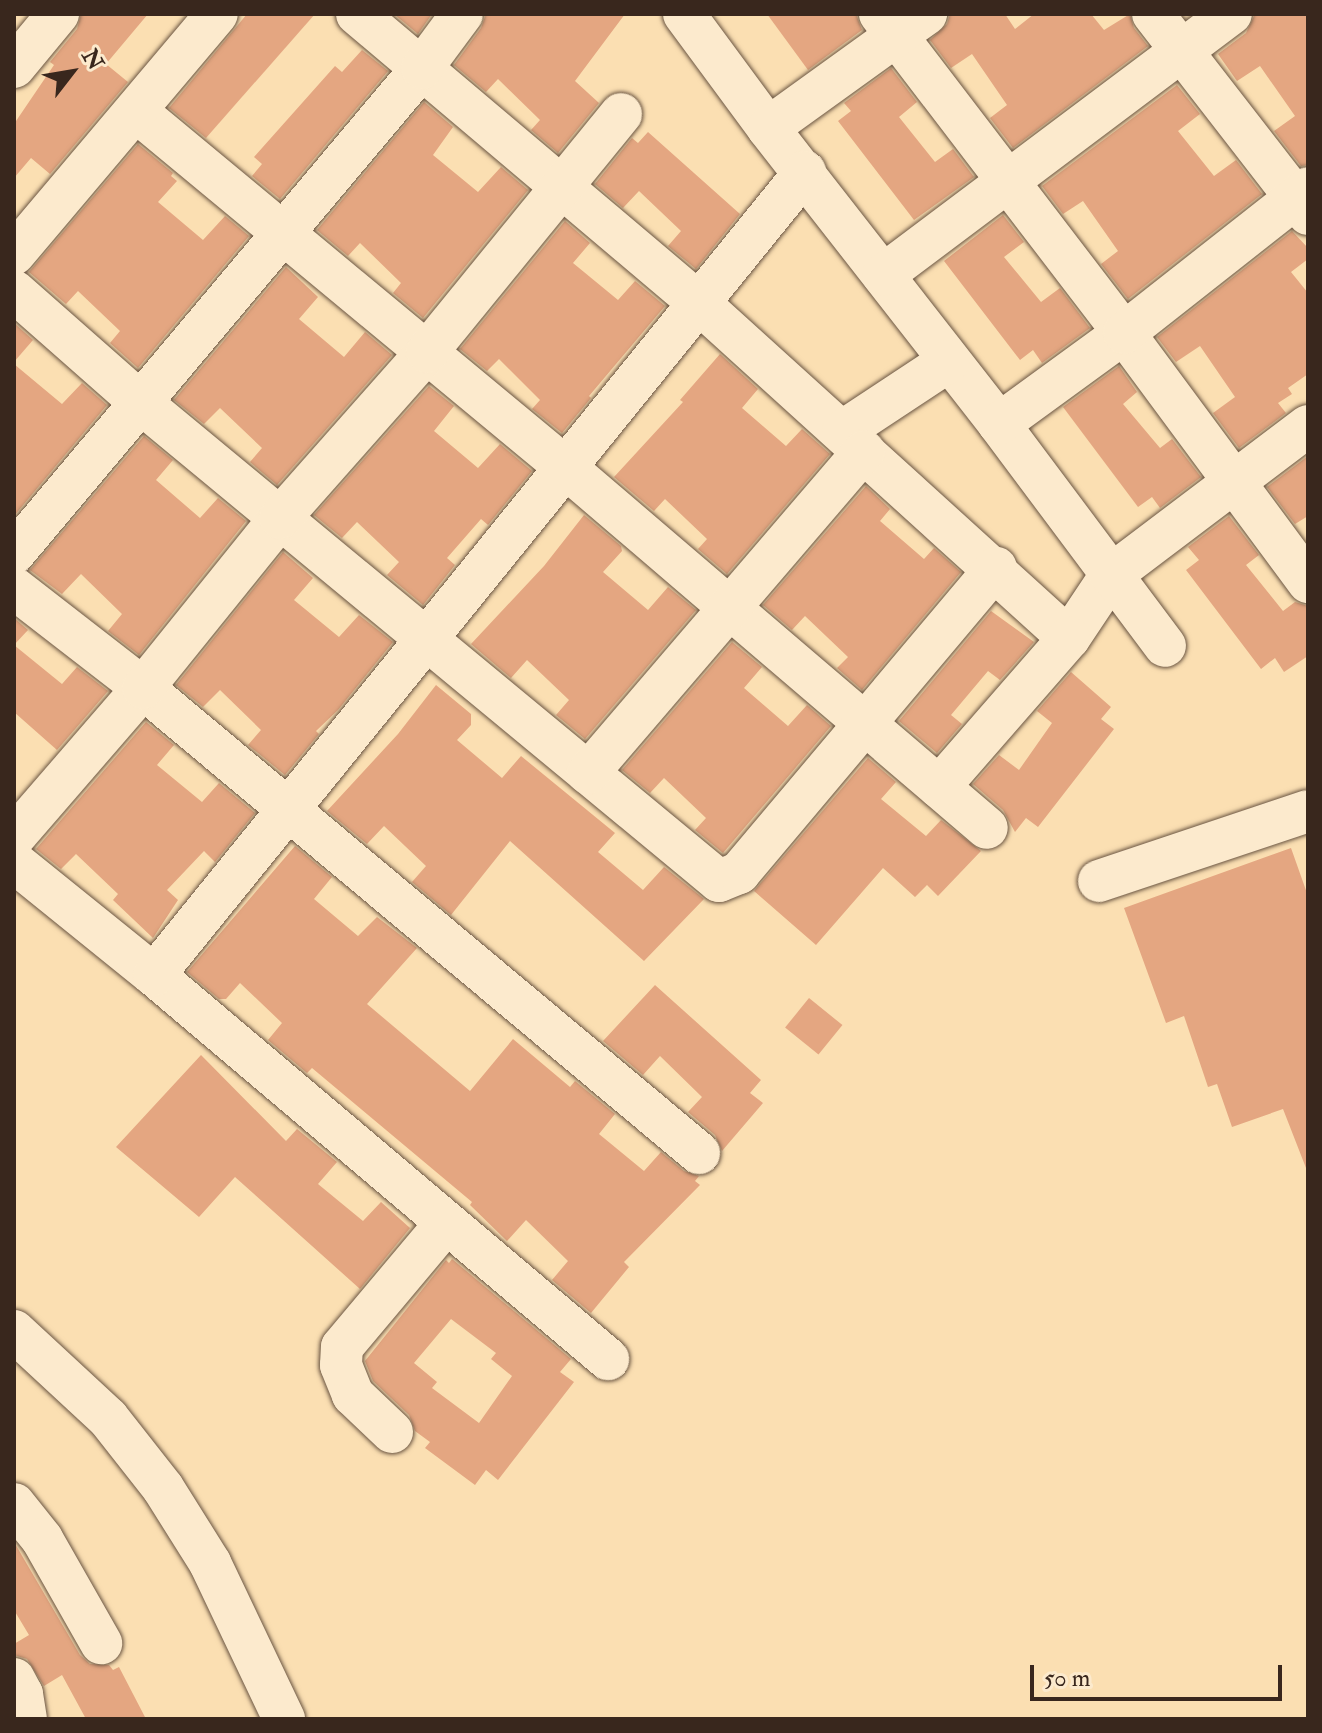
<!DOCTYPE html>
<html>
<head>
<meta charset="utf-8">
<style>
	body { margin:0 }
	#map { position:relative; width:1322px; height:1733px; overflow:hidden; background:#fbdfb2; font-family:"IM FELL Double Pica",serif }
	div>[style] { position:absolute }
	.building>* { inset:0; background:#e4a681; transform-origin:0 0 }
	.roads { filter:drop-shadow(0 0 2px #6a5542) drop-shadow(0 0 2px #6a5542) }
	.minor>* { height:42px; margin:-21px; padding:0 21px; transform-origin:21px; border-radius:21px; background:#fceacd }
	span { translate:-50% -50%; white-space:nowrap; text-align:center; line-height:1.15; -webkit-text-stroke:8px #fceacd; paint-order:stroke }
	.frame { position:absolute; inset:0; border:16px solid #39271d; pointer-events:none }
	.north { position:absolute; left:32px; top:32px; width:80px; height:80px; -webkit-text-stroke:6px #fceacd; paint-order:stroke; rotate:59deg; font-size:22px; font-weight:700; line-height:32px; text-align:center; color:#39271d }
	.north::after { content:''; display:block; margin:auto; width:28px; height:36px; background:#39271d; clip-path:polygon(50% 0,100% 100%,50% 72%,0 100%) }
	.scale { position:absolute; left:1030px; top:1665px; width:252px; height:36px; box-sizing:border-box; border:4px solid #39271d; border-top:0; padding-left:10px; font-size:24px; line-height:28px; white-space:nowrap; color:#39271d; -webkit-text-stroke:6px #fceacd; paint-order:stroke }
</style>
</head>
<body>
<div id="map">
	<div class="building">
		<i style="clip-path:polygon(81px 14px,148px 14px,106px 64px,128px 82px,50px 174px,31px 158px,14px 178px,14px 124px,54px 65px,50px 62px,77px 29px)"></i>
		<i style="clip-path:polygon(247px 14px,315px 14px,206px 138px,169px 108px)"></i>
		<i style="clip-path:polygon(394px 14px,432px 14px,418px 34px)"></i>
		<i style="clip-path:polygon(486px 14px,625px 14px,575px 81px,599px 103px,558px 153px,531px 130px,540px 120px,498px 79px,486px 92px,454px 65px,481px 28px)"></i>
		<i style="clip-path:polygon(767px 14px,856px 14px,862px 30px,808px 70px)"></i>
		<i style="clip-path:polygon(950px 14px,1005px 14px,1015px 29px,1034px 14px,1091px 14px,1104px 30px,1130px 14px,1134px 28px,1148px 46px,1013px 148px,990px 118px,1007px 105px,972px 54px,951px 68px,930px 40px,947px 24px)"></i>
		<i style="clip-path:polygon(1255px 14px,1308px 14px,1308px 165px,1301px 166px,1274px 131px,1295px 116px,1260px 66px,1237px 81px,1218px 54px,1246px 33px)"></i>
		<i style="clip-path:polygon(362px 50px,388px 71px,280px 199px,252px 176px,262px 164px,254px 157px,335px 66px,342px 72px)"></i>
		<i style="clip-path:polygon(891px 68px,917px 102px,899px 117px,935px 162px,953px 149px,974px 177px,914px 220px,838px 121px,851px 111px,844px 103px)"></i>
		<i style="clip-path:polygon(1177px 85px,1200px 114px,1178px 131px,1214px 176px,1236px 160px,1262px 194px,1128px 299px,1101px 264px,1118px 251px,1083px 201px,1063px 214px,1042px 186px)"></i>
		<i style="clip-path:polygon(424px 102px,453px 127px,433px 155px,478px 192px,501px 167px,528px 190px,423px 318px,393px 293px,401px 283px,360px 243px,348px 256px,317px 230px)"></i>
		<i style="clip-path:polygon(648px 132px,740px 214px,696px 269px,668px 246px,681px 231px,639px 191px,623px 208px,595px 184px,632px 138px,638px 143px)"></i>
		<i style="clip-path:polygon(138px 144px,173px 173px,171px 176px,177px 181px,158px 202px,203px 240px,225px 216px,249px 236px,138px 368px,110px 343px,120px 331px,78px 291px,66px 304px,29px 272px)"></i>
		<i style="clip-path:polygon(1003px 215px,1024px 242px,1004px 257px,1041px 302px,1060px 288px,1090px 328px,1042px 363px,1033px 350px,1020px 360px,944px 261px)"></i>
		<i style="clip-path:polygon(565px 221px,590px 243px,573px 263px,618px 300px,635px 281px,665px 306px,589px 396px,591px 398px,562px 433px,532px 409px,540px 400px,499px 359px,487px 371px,460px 349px)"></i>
		<i style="clip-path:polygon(1292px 231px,1308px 248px,1308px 259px,1291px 272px,1308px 293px,1308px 374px,1288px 388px,1292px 394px,1278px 403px,1286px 413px,1239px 448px,1213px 413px,1235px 397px,1200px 346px,1176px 362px,1157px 337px)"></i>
		<i style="clip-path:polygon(286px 267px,318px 297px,299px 319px,344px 357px,365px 332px,392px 355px,277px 485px,250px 462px,262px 448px,220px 408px,204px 424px,174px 400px)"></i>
		<i style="clip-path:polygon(14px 323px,33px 340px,14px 362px)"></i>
		<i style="clip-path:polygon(720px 354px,758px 389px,742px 408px,786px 446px,802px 429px,830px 454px,727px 574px,698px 549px,707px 539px,665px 499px,654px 511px,614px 477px,683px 402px,680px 400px)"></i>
		<i style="clip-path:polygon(14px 364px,62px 404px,82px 383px,107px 405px,14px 516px)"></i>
		<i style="clip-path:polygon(1119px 366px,1137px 392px,1123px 404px,1160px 448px,1172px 439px,1201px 477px,1160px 508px,1152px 497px,1138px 507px,1063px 407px)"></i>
		<i style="clip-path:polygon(429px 386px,454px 406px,434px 431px,478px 468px,500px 444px,532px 471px,488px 525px,481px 519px,447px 558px,455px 565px,423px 605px,387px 575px,399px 562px,357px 522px,342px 538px,314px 515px)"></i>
		<i style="clip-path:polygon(144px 436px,173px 460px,156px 480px,200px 518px,218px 498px,246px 521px,139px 655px,108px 631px,122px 614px,81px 574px,62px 594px,30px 570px)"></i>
		<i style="clip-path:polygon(1308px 456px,1308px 516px,1295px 524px,1267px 487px)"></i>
		<i style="clip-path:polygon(866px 486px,890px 509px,880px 521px,924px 559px,934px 548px,961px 572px,862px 690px,837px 668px,848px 657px,805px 616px,792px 630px,763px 605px)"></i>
		<i style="clip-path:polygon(584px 515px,621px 546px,622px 551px,603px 572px,648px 610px,668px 587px,696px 610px,585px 739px,556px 715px,569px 700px,527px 660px,511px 678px,471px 644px,544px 566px)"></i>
		<i style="clip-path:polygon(1229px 516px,1259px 555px,1246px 565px,1283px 611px,1295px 602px,1308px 606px,1308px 656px,1284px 672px,1275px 658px,1261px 669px,1186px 570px,1199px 560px,1188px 547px)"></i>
		<i style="clip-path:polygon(283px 552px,313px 578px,294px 600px,339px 637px,359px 615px,393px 642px,338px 710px,316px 731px,319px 734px,285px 775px,248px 745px,261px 730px,220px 690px,203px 707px,176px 685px)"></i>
		<i style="clip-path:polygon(991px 611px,1034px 642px,1000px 680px,988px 671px,951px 715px,962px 724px,937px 753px,899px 721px)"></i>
		<i style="clip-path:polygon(14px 618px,28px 630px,14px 645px,62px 684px,77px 667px,108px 691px,57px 750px,14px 712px)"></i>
		<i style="clip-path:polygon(732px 642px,762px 667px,744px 688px,788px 726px,807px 705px,831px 726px,723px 853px,695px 830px,706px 818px,664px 778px,650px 793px,622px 770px)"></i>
		<i style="clip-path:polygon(1071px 672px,1111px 707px,1101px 719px,1114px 729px,1038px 827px,1026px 818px,1015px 832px,1003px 810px,973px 784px,999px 755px,1019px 770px,1052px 723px,1037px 711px)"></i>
		<i style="clip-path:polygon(436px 685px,471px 714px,471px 725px,457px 740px,502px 778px,521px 756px,615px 833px,598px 852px,643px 890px,664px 867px,704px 899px,644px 961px,510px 841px,451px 915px,412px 882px,426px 866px,384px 826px,367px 844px,327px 811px,398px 734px)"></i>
		<i style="clip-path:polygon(146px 722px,174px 745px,157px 765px,202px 802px,219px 783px,255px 813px,215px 862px,204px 851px,167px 890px,178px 900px,153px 938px,113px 900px,118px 894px,76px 854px,61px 869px,36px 849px)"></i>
		<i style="clip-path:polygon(868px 758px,896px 782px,881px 799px,926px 836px,941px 820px,981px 851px,938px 896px,927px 885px,915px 897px,883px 868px,816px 945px,754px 891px)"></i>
		<i style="clip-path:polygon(295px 846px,332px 877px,314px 899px,358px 936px,377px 917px,417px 948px,367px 1004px,470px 1091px,513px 1039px,570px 1087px,575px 1081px,615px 1114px,599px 1134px,644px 1171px,661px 1152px,684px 1171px,699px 1176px,695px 1181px,700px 1185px,624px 1262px,629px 1267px,591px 1313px,552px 1280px,568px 1261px,526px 1220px,507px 1241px,470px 1205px,472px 1202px,312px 1068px,307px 1073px,268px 1040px,282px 1023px,240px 983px,226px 999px,219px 999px,187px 972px)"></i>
		<i style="clip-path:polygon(1291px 848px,1308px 896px,1306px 1168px,1283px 1109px,1232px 1127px,1217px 1084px,1208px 1087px,1184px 1016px,1166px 1023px,1124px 908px)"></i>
		<i style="clip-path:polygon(655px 985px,761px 1080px,750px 1093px,763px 1103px,722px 1151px,715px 1135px,688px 1112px,702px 1097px,660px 1056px,643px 1075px,603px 1041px)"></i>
		<i style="left:809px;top:998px;width:43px;height:38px;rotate:39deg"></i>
		<i style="clip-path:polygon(201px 1055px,286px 1141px,297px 1129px,337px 1162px,318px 1184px,363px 1221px,381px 1202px,410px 1228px,360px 1289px,235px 1177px,199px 1217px,116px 1147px)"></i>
		<i style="clip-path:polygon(evenodd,452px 1259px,571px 1359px,560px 1372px,574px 1382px,498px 1480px,486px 1470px,475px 1485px,425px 1448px,430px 1442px,415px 1431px,409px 1415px,373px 1381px,365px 1361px,446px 1260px,449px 1263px,452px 1259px,451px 1319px,496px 1353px,491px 1359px,512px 1376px,479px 1423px,432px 1388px,437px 1382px,414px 1363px,451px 1319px)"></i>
		<i style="clip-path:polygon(14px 1542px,80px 1655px,90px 1664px,109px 1665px,113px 1670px,119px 1667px,146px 1719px,86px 1719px,62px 1675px,44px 1686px,27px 1659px,14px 1655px,14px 1644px,29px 1635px,14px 1610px)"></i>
	</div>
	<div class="roads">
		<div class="minor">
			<i style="left:357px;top:14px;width:448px;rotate:40.2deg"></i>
			<i style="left:699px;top:303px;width:499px;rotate:42.2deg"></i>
			<i style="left:1069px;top:638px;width:76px;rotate:-56.3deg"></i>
			<i style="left:1111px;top:575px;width:247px;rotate:-37.1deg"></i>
			<i style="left:684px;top:14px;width:142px;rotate:53.6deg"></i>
			<i style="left:768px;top:128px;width:375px;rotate:52deg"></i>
			<i style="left:999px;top:424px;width:277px;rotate:53.2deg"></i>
			<i style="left:880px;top:14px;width:402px;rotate:52.6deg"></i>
			<i style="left:1124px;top:333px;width:310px;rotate:53.5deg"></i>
			<i style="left:1153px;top:14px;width:253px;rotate:52.2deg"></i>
			<i style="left:14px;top:67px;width:69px;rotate:-50.3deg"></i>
			<i style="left:137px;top:112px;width:556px;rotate:39.67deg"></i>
			<i style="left:565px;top:467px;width:555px;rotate:40.55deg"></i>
			<i style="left:768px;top:128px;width:195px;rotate:-35.8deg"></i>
			<i style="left:14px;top:254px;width:314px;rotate:-49.8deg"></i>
			<i style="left:883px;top:275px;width:435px;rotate:-36.9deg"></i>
			<i style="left:14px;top:291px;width:169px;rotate:41.4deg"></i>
			<i style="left:141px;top:403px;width:750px;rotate:39.59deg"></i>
			<i style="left:719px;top:881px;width:22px;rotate:-22deg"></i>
			<i style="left:739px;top:873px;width:399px;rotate:-49.9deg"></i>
			<i style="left:999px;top:424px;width:155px;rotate:-36.1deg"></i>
			<i style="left:1124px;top:333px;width:234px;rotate:-38.2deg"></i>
			<i style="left:843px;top:431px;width:127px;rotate:-33.4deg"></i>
			<i style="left:14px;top:553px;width:634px;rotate:-49.93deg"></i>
			<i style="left:422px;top:68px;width:67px;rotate:-53.5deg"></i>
			<i style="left:14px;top:588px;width:163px;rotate:37.8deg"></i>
			<i style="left:143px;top:688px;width:725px;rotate:39.91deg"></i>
			<i style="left:588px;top:773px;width:424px;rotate:-49.4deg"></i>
			<i style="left:939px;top:787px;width:198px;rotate:-48.9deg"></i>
			<i style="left:14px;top:837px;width:197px;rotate:-49.1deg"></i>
			<i style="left:143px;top:688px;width:218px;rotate:-51.1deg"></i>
			<i style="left:280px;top:518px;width:222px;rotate:-48.5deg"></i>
			<i style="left:427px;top:352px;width:307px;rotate:-50.8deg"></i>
			<i style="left:14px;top:862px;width:180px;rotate:38.9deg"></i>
			<i style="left:154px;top:975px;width:595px;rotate:40.23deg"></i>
			<i style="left:1099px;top:881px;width:220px;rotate:-18.5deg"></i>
			<i style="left:154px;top:975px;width:1034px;rotate:-50.97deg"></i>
			<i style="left:14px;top:1331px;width:128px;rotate:42.8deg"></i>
			<i style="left:108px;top:1418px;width:89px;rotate:51.8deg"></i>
			<i style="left:163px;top:1488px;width:89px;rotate:57.9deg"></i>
			<i style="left:210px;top:1563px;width:173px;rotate:64.6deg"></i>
			<i style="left:392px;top:1432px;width:54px;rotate:-136.5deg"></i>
			<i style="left:353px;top:1395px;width:32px;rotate:-112deg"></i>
			<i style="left:341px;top:1365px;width:18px;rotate:-87deg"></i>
			<i style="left:342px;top:1347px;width:162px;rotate:-50deg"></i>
			<i style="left:14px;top:1504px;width:45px;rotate:51.3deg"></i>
			<i style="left:42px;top:1539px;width:120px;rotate:60.4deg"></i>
			<i style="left:14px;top:1679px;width:17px;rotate:62deg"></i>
			<i style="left:22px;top:1694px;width:25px;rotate:81deg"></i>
		</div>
	</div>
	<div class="frame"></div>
	<div class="north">N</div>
	<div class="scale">50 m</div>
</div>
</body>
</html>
